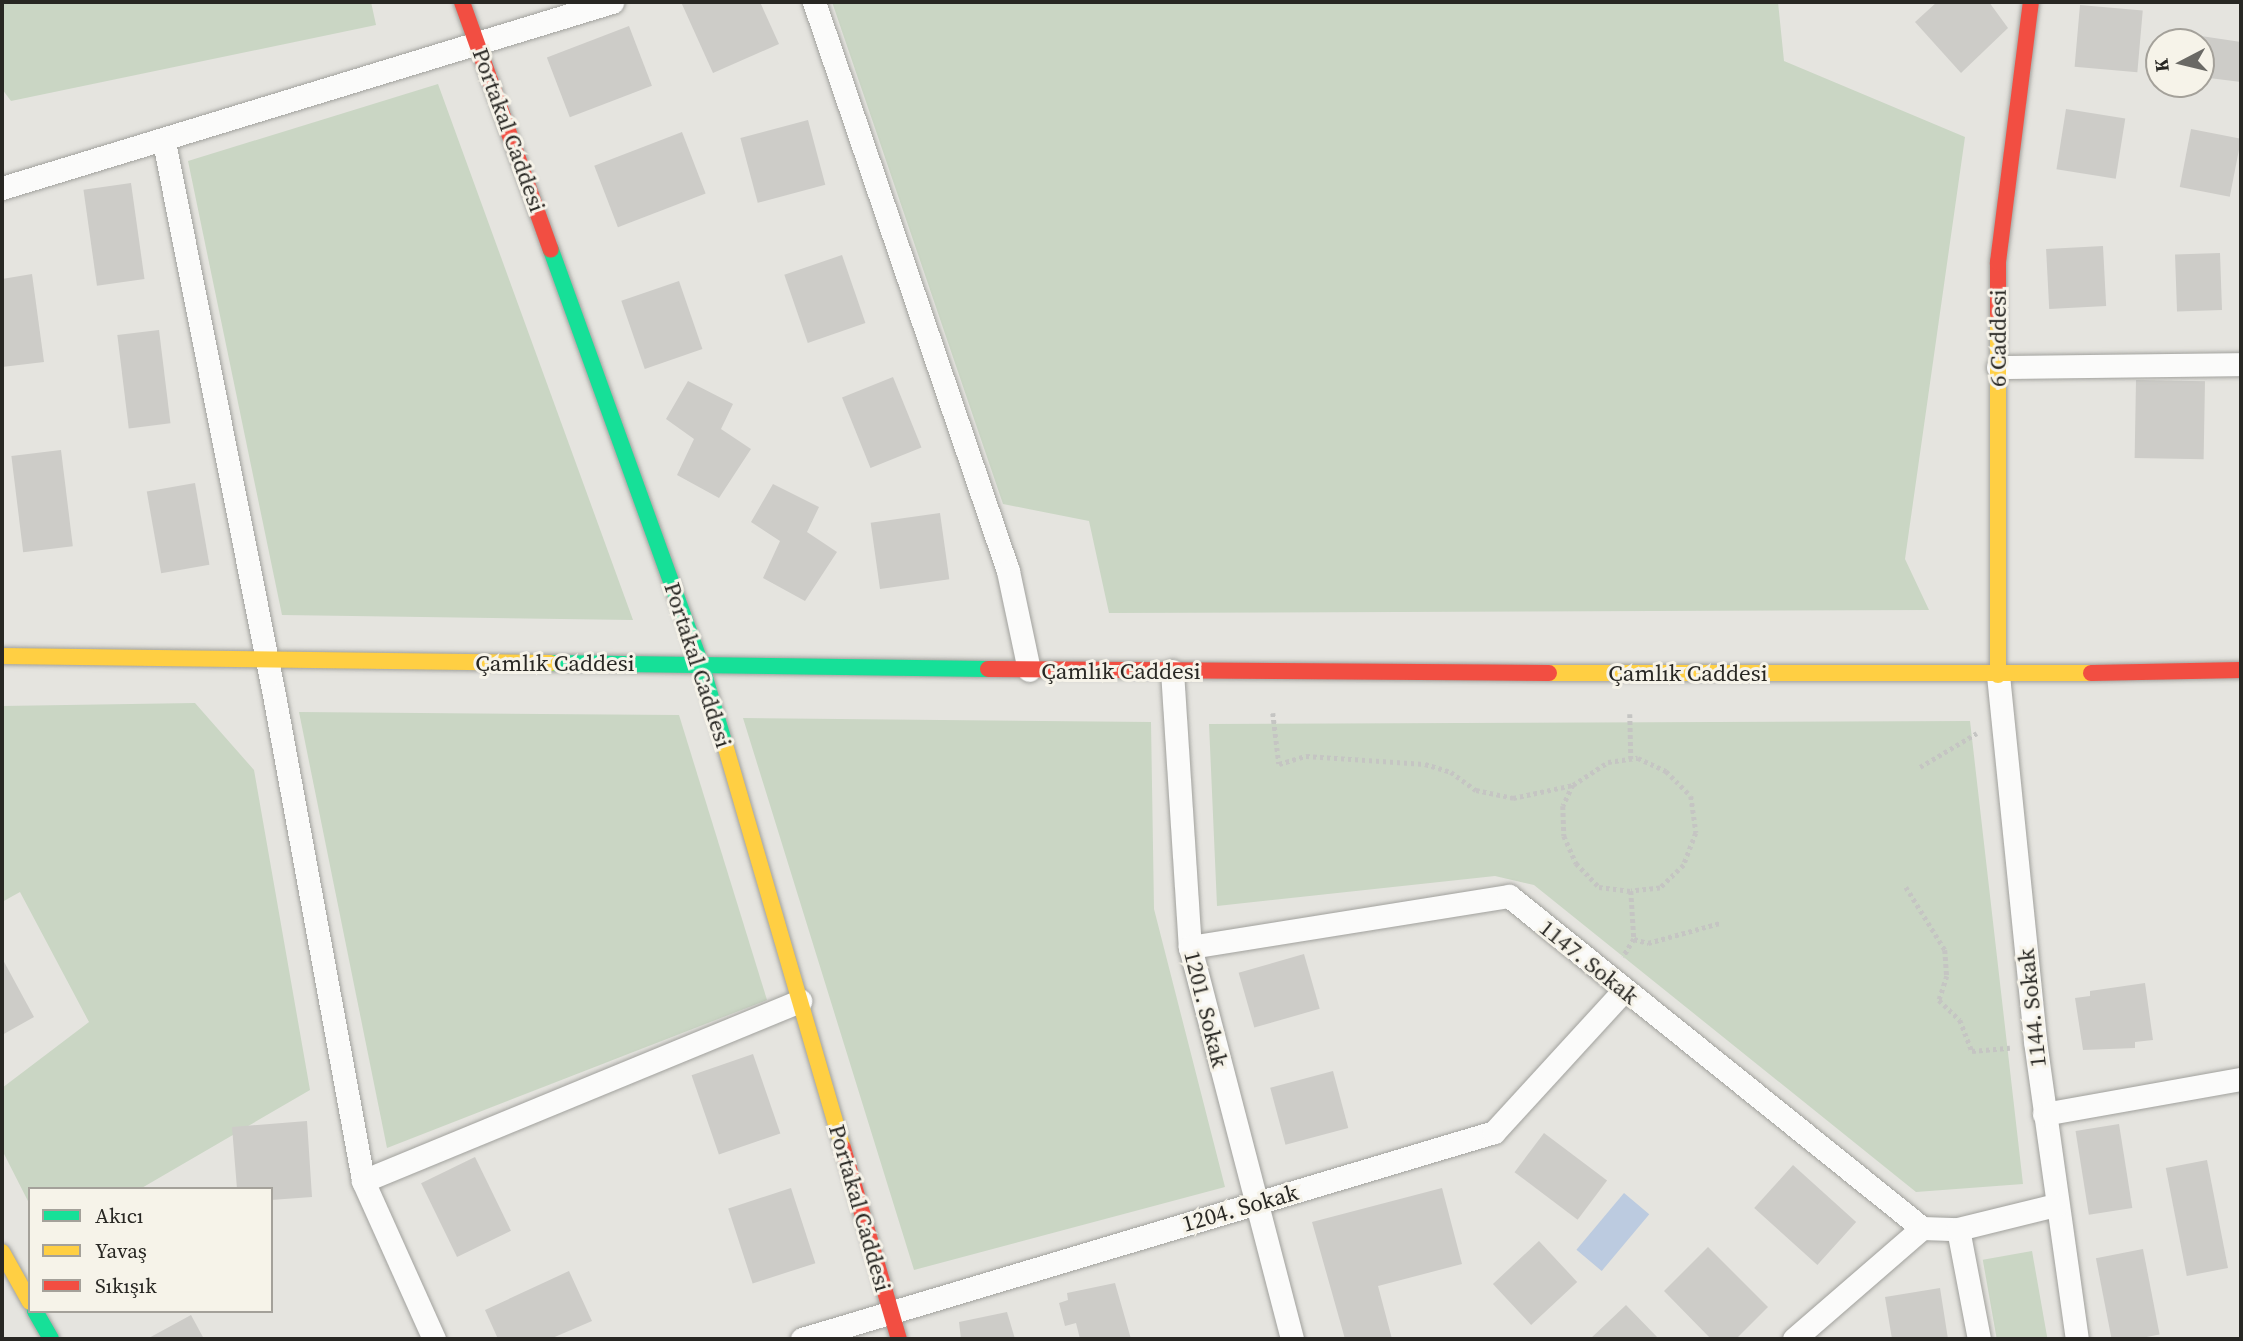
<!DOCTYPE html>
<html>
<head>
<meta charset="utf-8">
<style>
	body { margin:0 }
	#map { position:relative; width:2243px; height:1341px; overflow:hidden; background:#e5e4df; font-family:"Source Serif 4",serif }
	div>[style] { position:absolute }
	.green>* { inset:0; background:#cad6c4; transform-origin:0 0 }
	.water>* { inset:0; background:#bccbe0; transform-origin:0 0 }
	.building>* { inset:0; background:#cdccc8; transform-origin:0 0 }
	.path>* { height:4.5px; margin-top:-2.25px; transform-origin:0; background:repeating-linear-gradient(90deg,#c5c5c3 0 3.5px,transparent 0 7px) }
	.roads { filter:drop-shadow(0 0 2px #a1a19d) drop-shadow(0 0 2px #a1a19d) }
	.street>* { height:23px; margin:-11.5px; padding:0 11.5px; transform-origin:11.5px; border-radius:11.5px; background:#fbfbfa }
	.fast>* { height:16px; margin:-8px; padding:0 8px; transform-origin:8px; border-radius:8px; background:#16e098 }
	.slow>* { height:16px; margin:-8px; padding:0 8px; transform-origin:8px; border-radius:8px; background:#ffcf43 }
	.jam>* { height:16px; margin:-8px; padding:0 8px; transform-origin:8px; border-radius:8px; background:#f24e42 }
	span { translate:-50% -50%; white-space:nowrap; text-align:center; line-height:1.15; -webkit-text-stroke:6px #f6f3e9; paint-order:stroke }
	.street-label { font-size:23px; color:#282723 }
	.frame { position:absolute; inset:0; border:4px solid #282723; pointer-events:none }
	.legend { position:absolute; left:28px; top:1187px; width:245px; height:126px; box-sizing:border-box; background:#f6f3e9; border:2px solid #a4a19a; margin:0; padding:9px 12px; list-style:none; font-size:21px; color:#282723 }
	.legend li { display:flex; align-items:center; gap:14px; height:35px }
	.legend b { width:35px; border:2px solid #a4a19a }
	.north { position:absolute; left:2145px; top:28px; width:70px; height:70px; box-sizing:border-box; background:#f6f3e9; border:2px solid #a4a19a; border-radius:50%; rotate:263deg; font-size:19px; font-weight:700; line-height:28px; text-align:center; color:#282723 }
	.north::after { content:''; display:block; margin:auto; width:24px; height:32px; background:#6a6965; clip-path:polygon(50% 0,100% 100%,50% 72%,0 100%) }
</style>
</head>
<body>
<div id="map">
	<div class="green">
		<i style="clip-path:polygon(2px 2px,371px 2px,376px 25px,11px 101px,2px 89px)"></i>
		<i style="clip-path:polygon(832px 2px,1778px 2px,1784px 61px,1965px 137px,1905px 559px,1929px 610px,1109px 613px,1089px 521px,1003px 504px)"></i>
		<i style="clip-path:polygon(438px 84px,633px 620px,282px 615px,188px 161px)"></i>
		<i style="clip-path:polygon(195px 703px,254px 770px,310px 1090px,140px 1189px,30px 1189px,30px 1205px,2px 1150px,2px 1088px,89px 1022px,20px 892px,2px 902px,2px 706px)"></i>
		<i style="clip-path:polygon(299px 712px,679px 715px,767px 1000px,387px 1148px)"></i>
		<i style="clip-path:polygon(743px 718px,1151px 722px,1154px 909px,1225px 1187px,914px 1270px)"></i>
		<i style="clip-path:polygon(1970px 721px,2023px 1184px,1916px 1192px,1534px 885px,1495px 876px,1217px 906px,1209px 724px)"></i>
		<i style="left:2032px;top:1251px;width:89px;height:50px;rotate:80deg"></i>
	</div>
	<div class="water">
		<i style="left:1624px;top:1193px;width:33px;height:74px;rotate:40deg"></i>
	</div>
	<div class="building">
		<i style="clip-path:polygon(681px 2px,760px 2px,779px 44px,713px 73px)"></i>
		<i style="clip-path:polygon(1937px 2px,1989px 2px,2008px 28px,1961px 73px,1915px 22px)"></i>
		<i style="left:2080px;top:5px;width:63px;height:62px;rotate:5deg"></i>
		<i style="left:629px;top:26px;width:64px;height:88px;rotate:69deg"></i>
		<i style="clip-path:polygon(2201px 36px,2241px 42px,2241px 82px,2201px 77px)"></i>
		<i style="left:2066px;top:109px;width:60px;height:61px;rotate:9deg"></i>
		<i style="left:808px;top:120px;width:67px;height:70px;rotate:75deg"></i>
		<i style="left:2191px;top:129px;width:51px;height:59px;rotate:11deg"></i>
		<i style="left:682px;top:132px;width:66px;height:94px;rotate:69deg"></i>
		<i style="left:131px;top:183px;width:97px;height:48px;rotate:82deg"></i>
		<i style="left:2103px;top:246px;width:60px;height:57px;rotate:87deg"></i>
		<i style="left:2220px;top:253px;width:57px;height:45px;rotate:88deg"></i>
		<i style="left:842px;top:255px;width:72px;height:61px;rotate:71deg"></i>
		<i style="clip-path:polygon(32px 274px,44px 362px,2px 367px,2px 279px)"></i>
		<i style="left:679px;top:281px;width:72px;height:61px;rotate:71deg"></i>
		<i style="left:159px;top:330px;width:94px;height:42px;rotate:83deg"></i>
		<i style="left:893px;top:377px;width:76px;height:55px;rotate:68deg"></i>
		<i style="left:2136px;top:380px;width:69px;height:78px;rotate:1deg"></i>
		<i style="clip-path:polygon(688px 381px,733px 404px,721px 429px,751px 449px,719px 498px,677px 475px,694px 439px,666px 419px)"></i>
		<i style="left:61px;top:450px;width:97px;height:50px;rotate:83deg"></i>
		<i style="left:195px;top:483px;width:83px;height:49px;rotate:80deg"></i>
		<i style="clip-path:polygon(773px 484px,819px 507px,807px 532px,837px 552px,805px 601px,763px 578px,780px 541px,751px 522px)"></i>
		<i style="left:940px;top:513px;width:67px;height:70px;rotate:82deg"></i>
		<i style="left:1304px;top:954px;width:57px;height:68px;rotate:74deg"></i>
		<i style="clip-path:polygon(2px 958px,34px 1017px,2px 1035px)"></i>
		<i style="clip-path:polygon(2145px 983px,2153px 1040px,2135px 1042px,2135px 1048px,2083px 1050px,2075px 998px,2090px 996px,2090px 991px)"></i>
		<i style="left:753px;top:1054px;width:84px;height:65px;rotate:71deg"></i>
		<i style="left:1333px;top:1071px;width:59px;height:65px;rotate:75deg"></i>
		<i style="clip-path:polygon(307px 1121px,312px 1197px,271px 1200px,271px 1189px,237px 1189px,232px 1127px)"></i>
		<i style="left:2119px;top:1124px;width:85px;height:44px;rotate:81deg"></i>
		<i style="left:1544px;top:1133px;width:79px;height:49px;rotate:37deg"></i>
		<i style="left:475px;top:1157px;width:82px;height:60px;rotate:64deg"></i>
		<i style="left:2207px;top:1160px;width:110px;height:42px;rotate:79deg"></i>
		<i style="left:1793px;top:1165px;width:85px;height:58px;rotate:42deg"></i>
		<i style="left:791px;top:1188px;width:79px;height:66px;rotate:72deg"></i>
		<i style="clip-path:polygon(1442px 1188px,1462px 1264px,1378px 1286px,1392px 1339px,1345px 1339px,1312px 1222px)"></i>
		<i style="left:1539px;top:1241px;width:56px;height:63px;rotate:47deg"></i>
		<i style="clip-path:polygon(1708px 1247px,1768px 1307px,1736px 1339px,1711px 1339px,1664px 1291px)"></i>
		<i style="left:2143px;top:1249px;width:87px;height:48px;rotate:79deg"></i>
		<i style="clip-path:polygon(569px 1271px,592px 1321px,550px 1339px,498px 1339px,485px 1310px)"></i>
		<i style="clip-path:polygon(1115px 1283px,1131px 1339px,1080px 1339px,1076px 1323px,1065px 1326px,1059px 1303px,1068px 1300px,1067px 1293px)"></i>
		<i style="clip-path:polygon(1940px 1288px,1948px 1339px,1892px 1339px,1885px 1297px)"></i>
		<i style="clip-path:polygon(1626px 1305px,1659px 1339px,1590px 1339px)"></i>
		<i style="clip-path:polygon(1007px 1312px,1015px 1339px,961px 1339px,959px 1322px)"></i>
		<i style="clip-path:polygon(191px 1315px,204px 1339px,147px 1339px)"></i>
	</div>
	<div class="path">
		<i style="left:1273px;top:713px;width:51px;rotate:83.3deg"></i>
		<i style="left:1279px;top:764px;width:28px;rotate:-17deg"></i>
		<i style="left:1306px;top:756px;width:119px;rotate:3.8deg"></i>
		<i style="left:1425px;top:764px;width:27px;rotate:17deg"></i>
		<i style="left:1451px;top:772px;width:31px;rotate:36deg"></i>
		<i style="left:1476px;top:790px;width:38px;rotate:12deg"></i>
		<i style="left:1513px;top:798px;width:61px;rotate:-12.2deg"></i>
		<i style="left:1573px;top:785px;width:42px;rotate:-33.3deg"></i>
		<i style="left:1608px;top:762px;width:30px;rotate:-8deg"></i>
		<i style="left:1638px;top:758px;width:31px;rotate:25deg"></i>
		<i style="left:1666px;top:771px;width:35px;rotate:45deg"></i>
		<i style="left:1691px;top:796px;width:37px;rotate:82deg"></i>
		<i style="left:1696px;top:833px;width:34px;rotate:111deg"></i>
		<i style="left:1684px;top:865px;width:33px;rotate:136deg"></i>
		<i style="left:1660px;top:888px;width:29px;rotate:174deg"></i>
		<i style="left:1631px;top:891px;width:48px;rotate:86.4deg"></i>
		<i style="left:1634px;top:939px;width:21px;rotate:121deg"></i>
		<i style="left:1630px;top:714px;width:45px;rotate:88.7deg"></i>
		<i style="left:1920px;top:767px;width:66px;rotate:-30.8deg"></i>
		<i style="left:1573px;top:785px;width:23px;rotate:115deg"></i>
		<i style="left:1563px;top:806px;width:30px;rotate:88deg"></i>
		<i style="left:1564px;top:836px;width:30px;rotate:66deg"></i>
		<i style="left:1576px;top:863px;width:33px;rotate:46deg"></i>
		<i style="left:1599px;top:887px;width:32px;rotate:7deg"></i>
		<i style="left:1906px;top:887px;width:74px;rotate:58.2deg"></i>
		<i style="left:1945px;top:950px;width:26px;rotate:86deg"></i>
		<i style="left:1947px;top:976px;width:25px;rotate:108deg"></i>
		<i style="left:1939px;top:1000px;width:29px;rotate:44deg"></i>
		<i style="left:1960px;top:1020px;width:33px;rotate:69deg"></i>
		<i style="left:1972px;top:1051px;width:38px;rotate:-5deg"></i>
		<i style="left:1634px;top:939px;width:15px;rotate:16deg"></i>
		<i style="left:1648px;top:943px;width:75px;rotate:-15.5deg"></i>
	</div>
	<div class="roads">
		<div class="street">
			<i style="left:814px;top:2px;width:601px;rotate:71.17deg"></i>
			<i style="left:1008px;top:571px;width:101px;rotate:78deg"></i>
			<i style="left:164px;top:142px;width:564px;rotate:78.75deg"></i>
			<i style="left:274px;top:695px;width:494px;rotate:79.6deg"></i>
			<i style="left:363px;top:1181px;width:173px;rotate:65.8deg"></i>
			<i style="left:2px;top:188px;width:638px;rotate:-16.96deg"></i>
			<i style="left:1998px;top:367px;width:243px;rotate:-0.7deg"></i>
			<i style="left:1172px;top:671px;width:277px;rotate:86.3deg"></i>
			<i style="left:1190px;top:947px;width:405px;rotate:75.4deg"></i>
			<i style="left:1998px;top:675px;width:368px;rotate:84.2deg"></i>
			<i style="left:2035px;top:1041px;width:301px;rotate:82deg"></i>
			<i style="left:1190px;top:947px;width:323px;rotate:-9.1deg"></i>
			<i style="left:1509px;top:896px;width:530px;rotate:38.79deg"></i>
			<i style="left:2044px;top:1114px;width:200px;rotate:-10.1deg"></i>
			<i style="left:363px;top:1181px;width:473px;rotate:-22.4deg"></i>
			<i style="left:1958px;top:1229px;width:112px;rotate:79.2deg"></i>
			<i style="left:802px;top:1339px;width:722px;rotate:-16.65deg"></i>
			<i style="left:1494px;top:1132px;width:193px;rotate:-47.5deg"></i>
			<i style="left:1794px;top:1339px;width:169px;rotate:-40.9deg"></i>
			<i style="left:1922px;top:1228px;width:36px;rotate:2deg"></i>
			<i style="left:1958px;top:1229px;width:101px;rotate:-13.8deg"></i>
		</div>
		<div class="fast">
			<i style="left:551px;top:250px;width:440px;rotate:70.1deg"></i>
			<i style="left:701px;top:664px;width:84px;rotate:73.5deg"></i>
			<i style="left:551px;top:663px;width:437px;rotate:0.8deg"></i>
			<i style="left:35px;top:1311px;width:32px;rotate:60deg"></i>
		</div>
		<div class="slow">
			<i style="left:1998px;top:314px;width:361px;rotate:90deg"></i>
			<i style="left:2px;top:656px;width:549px;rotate:0.73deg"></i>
			<i style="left:1549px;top:673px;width:542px"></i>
			<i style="left:725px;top:745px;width:420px;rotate:73.7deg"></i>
			<i style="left:2px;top:1252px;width:57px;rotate:60.8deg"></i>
		</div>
		<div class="jam">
			<i style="left:462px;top:2px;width:263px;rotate:70.3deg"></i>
			<i style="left:1998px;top:314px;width:52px;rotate:-90deg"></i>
			<i style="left:1998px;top:262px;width:262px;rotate:-82.8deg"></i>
			<i style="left:988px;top:669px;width:561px;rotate:0.41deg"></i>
			<i style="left:2091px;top:673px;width:150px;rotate:-1.1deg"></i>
			<i style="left:843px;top:1148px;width:199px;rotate:73.7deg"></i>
		</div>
	</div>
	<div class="street-label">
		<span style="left:509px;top:130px;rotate:70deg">Portakal Caddesi</span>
		<span style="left:1998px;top:338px;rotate:-90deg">6 Caddesi</span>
		<span style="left:555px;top:663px">Çamlık Caddesi</span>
		<span style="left:698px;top:665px;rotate:72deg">Portakal Caddesi</span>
		<span style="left:1121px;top:671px">Çamlık Caddesi</span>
		<span style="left:1688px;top:673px">Çamlık Caddesi</span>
		<span style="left:1589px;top:962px;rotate:39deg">1147. Sokak</span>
		<span style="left:2032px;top:1008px;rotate:-96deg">1144. Sokak</span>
		<span style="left:1206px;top:1009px;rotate:76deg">1201. Sokak</span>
		<span style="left:860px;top:1208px;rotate:74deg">Portakal Caddesi</span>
		<span style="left:1240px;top:1208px;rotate:-16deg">1204. Sokak</span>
	</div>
	<div class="frame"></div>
	<ul class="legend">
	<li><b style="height:9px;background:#16e098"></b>Akıcı</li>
	<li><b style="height:9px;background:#ffcf43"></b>Yavaş</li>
	<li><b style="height:9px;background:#f24e42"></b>Sıkışık</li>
	</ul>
	<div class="north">K</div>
</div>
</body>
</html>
